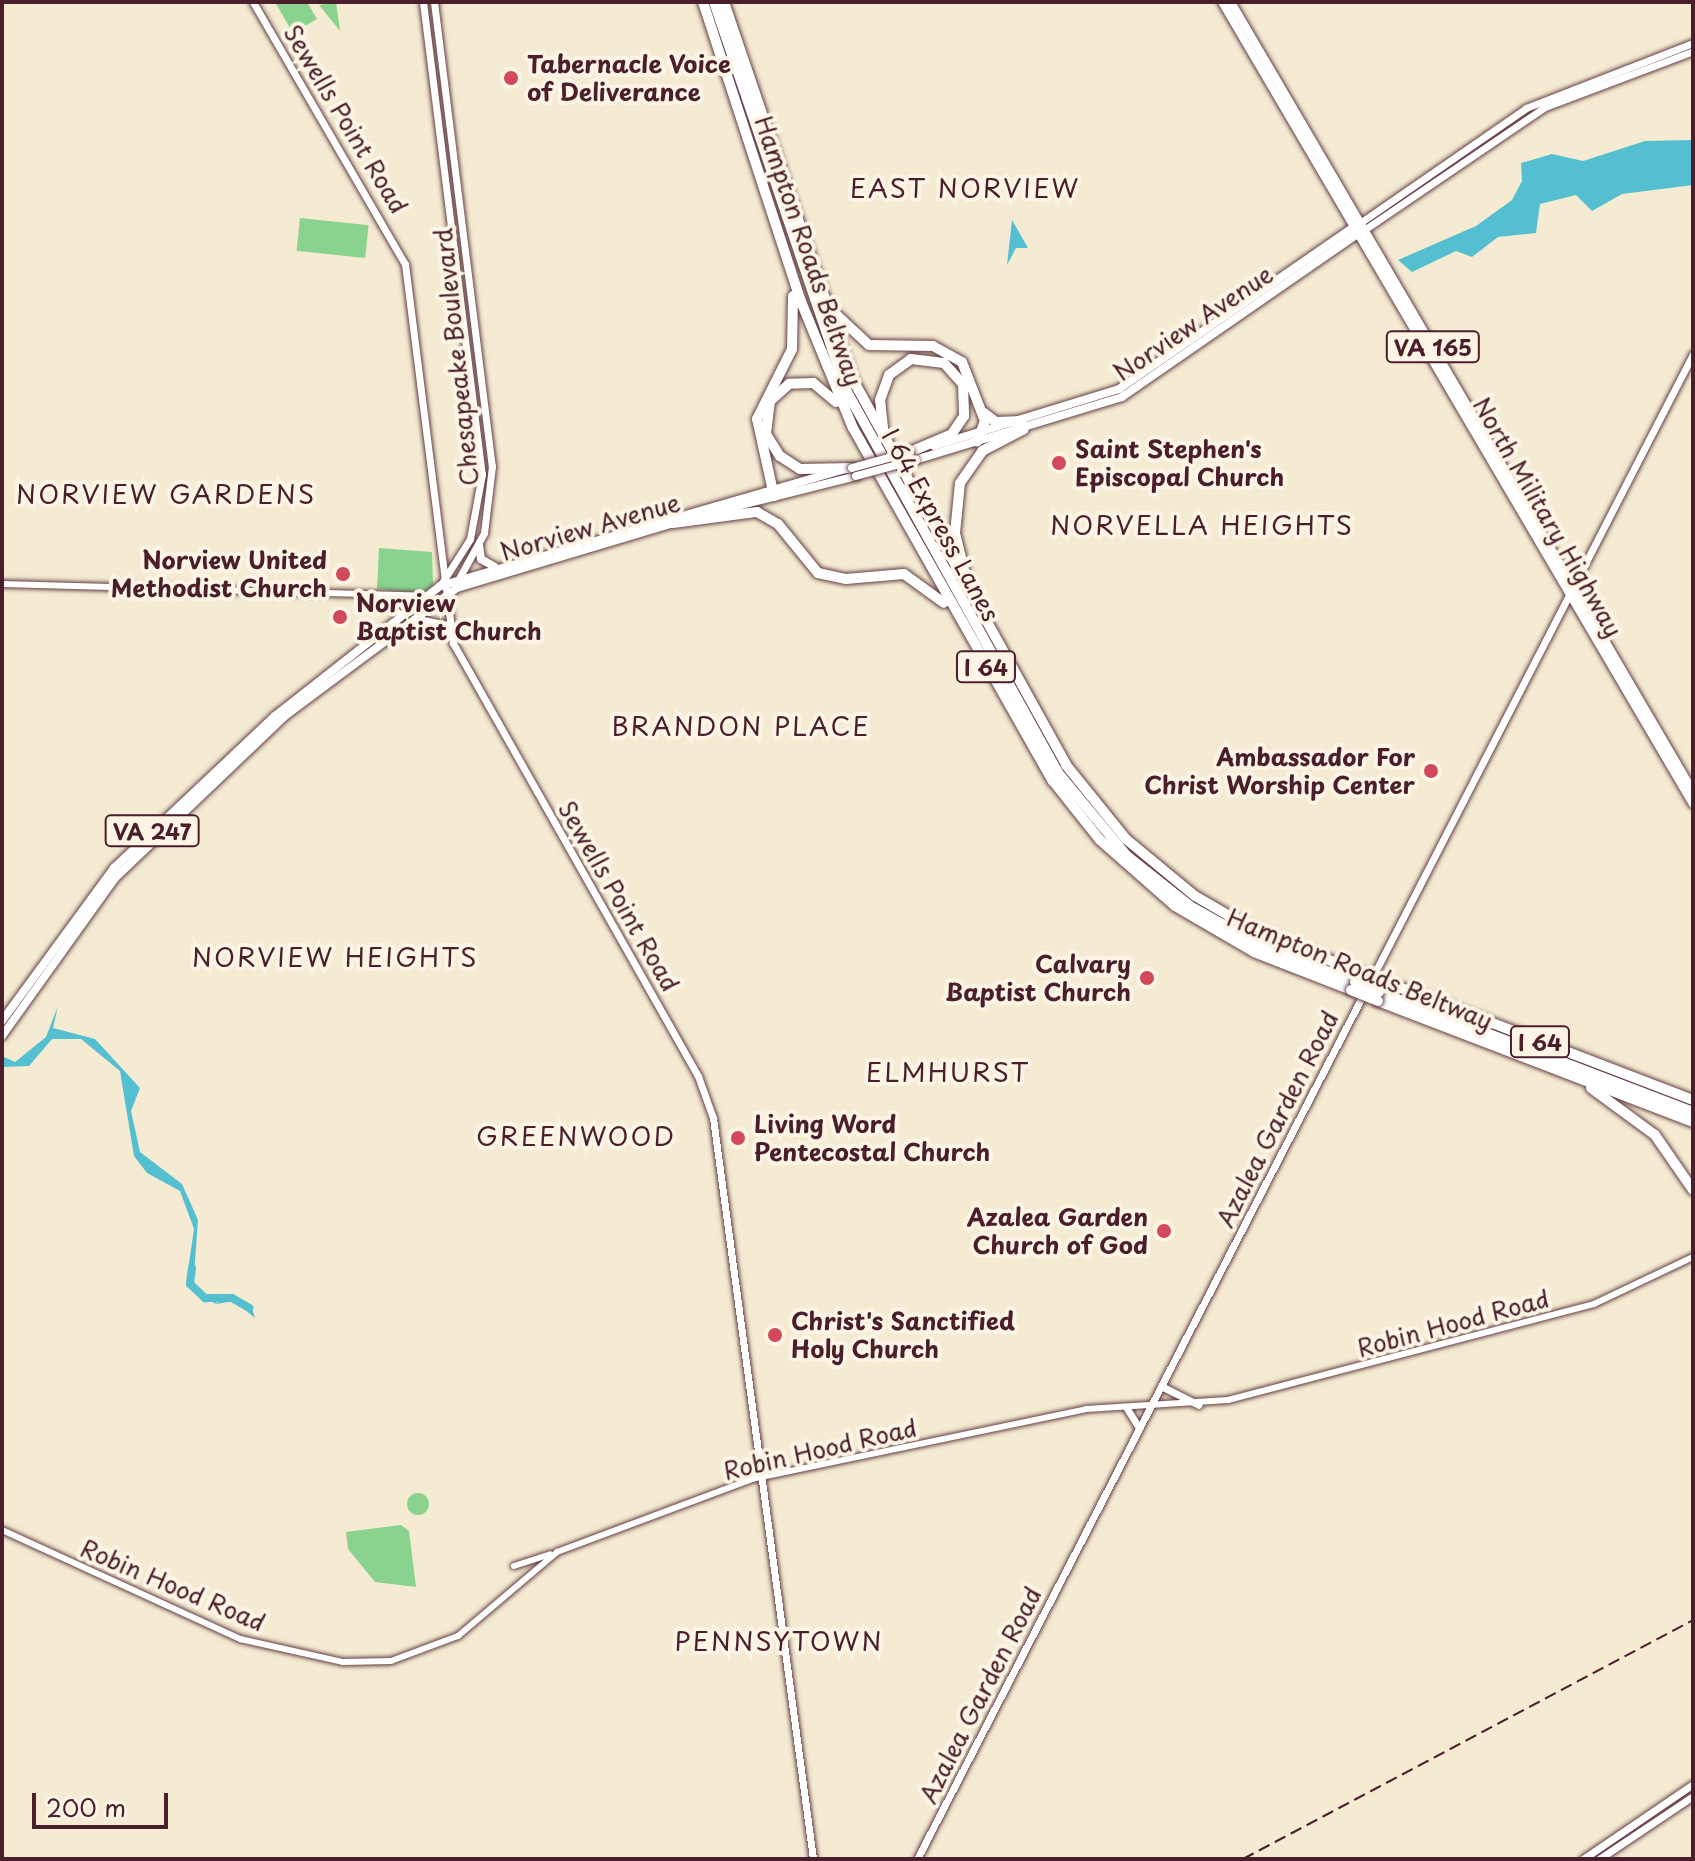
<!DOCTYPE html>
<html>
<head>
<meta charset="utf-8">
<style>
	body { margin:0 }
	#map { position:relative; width:1695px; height:1861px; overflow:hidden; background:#f4ebd2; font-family:"Playpen Sans",sans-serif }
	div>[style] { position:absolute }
	.green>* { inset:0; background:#8ad38f; transform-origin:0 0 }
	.round { border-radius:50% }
	.water>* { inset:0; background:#54bfd0 }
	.river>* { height:8px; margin:-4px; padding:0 4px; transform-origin:4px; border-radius:4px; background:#54bfd0 }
	.roads { filter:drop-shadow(0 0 2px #643e44) drop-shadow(0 0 2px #643e44) }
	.tertiary>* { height:6px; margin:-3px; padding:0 3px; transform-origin:3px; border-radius:3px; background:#fff }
	.secondary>* { height:7px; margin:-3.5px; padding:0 3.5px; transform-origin:3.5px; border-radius:3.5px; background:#fff }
	.primary>* { height:8px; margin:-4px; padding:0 4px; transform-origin:4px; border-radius:4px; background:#fff }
	.motorway>* { height:10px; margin:-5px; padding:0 5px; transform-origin:5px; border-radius:5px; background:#fff }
	.rail>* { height:2px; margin-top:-1px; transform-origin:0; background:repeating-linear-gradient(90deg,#4a1f2b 0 12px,transparent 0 18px) }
	.bridges { filter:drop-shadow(0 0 2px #643e44) drop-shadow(0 0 2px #643e44) }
	.primary-bridge>* { height:8px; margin:-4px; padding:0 4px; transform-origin:4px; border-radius:4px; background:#fff }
	.motorway-bridge>* { height:10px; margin:-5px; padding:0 5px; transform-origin:5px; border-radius:5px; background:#fff }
	.dots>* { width:22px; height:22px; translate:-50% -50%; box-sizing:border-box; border:4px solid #fcf5e5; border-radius:50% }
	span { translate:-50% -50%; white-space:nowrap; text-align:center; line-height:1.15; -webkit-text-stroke:8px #fcf5e5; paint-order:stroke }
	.shield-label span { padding:2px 6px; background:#fcf5e5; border:2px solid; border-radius:6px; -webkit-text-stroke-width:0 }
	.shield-label { font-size:22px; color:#4a1f2b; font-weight:700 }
	.poi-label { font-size:24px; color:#4a1f2b; font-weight:700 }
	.left { translate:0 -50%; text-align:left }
	.right { translate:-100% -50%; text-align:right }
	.street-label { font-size:24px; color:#4a1f2b }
	.neighbourhood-label { font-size:26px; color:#4a1f2b; letter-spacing:2px }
	.frame { position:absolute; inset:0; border:4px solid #4a1f2b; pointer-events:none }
	.scale { position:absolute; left:32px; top:1793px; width:136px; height:36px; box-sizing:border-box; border:4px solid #4a1f2b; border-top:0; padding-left:10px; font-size:24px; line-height:28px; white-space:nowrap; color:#4a1f2b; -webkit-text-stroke:6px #fcf5e5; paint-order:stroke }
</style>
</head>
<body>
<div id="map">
	<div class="green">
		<i style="clip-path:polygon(275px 2px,307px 2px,317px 19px,293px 33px)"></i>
		<i style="clip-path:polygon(336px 2px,340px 31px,319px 5px)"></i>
		<i style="left:300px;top:218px;width:69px;height:33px;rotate:6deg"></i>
		<i style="clip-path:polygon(379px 548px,432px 552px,433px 585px,423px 593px,377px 589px)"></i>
		<i class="round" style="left:407px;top:1493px;width:22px;height:22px"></i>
		<i style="clip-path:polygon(401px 1525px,409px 1531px,416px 1587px,375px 1582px,348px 1549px,346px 1532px)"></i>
	</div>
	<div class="water">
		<i style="clip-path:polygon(1693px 140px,1693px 185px,1622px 194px,1592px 211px,1576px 195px,1540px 204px,1536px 233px,1498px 237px,1472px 257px,1456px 251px,1412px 272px,1398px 260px,1476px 226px,1512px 200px,1522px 181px,1521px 163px,1552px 154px,1583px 161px,1645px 141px)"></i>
		<i style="clip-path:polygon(1012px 220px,1028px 248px,1016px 248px,1007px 265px)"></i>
		<i style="clip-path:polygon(58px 1006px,53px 1028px,95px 1039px,140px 1088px,131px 1111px,140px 1152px,182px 1184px,198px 1220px,193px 1289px,217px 1303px,226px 1296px,234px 1297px,252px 1308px,255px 1318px,234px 1301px,216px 1304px,193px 1291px,186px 1284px,194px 1229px,180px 1191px,147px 1173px,134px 1156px,120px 1071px,81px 1039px,52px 1039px,29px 1066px,2px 1067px,2px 1056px,15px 1062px,46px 1037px)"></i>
	</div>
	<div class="river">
		<i style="left:192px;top:1268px;width:16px;rotate:97deg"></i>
		<i style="left:190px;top:1284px;width:21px;rotate:43deg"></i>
		<i style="left:205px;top:1298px;width:27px"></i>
		<i style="left:232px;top:1298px;width:20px;rotate:30deg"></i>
	</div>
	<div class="roads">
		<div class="tertiary">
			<i style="left:2px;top:584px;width:424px;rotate:1.6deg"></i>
			<i style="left:379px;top:595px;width:31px;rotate:42deg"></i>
			<i style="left:2px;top:1530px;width:262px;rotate:24.6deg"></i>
			<i style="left:240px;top:1639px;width:106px;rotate:12.6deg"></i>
			<i style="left:343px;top:1662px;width:48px;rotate:-1.2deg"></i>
			<i style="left:391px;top:1661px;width:72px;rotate:-20.5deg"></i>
			<i style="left:458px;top:1636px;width:130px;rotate:-40.3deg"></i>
			<i style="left:557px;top:1552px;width:208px;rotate:-20.5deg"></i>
			<i style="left:752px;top:1479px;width:341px;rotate:-11.8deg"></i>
			<i style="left:1086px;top:1409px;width:142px;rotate:-3.6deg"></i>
			<i style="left:1228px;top:1400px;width:378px;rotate:-14.7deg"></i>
			<i style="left:1594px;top:1304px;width:110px;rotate:-25.4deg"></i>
			<i style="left:514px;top:1566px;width:38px;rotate:-18deg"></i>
		</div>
		<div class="secondary">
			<i style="left:253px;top:2px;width:303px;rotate:59.9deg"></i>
			<i style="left:405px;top:264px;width:382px;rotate:82.8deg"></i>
			<i style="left:453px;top:643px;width:498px;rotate:60.5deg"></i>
			<i style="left:698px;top:1076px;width:45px;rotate:70.3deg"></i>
			<i style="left:713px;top:1118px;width:748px;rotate:82.31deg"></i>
			<i style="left:423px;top:2px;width:476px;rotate:82.9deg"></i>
			<i style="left:482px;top:474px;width:66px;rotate:100.5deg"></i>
			<i style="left:470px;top:539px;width:56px;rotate:122.6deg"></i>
			<i style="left:434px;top:2px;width:468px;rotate:82.9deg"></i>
			<i style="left:492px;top:466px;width:67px;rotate:96.8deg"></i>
			<i style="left:484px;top:533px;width:56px;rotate:118.9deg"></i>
			<i style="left:1360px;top:223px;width:202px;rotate:-34.7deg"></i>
			<i style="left:1526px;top:108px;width:179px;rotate:-21.3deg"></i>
			<i style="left:1364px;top:230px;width:219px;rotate:-34.2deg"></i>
			<i style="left:1545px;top:107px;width:158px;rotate:-20.7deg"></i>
			<i style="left:1372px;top:978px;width:702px;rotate:-62.78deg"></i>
			<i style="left:1161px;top:1386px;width:42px;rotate:26.6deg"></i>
			<i style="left:1126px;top:1407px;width:25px;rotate:58deg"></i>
			<i style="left:917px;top:1859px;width:975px;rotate:-62.7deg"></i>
			<i style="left:1583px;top:1859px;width:133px;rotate:-34.3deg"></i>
			<i style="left:1599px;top:1859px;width:113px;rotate:-33.8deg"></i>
		</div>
		<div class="primary">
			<i style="left:1222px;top:2px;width:930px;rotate:59.58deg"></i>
			<i style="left:1231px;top:2px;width:914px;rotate:59.65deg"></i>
			<i style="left:934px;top:446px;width:194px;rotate:-17.1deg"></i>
			<i style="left:1119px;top:389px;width:289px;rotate:-34.6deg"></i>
			<i style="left:915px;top:460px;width:216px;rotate:-16.9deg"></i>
			<i style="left:1122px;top:397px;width:290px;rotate:-34.7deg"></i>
			<i style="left:702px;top:515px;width:159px;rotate:-14.2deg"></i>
			<i style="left:479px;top:545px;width:14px;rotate:82deg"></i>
			<i style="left:481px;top:559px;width:16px;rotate:30deg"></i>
			<i style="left:419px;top:620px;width:29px;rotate:12deg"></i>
			<i style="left:2px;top:1021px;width:190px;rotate:-53.8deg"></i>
			<i style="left:114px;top:868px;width:221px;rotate:-43.4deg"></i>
			<i style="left:275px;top:716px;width:210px;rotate:-38.2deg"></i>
			<i style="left:440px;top:586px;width:419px;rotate:-16.1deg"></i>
			<i style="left:2px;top:1036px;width:194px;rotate:-54.4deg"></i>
			<i style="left:115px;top:878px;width:235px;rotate:-43.6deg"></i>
			<i style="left:285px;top:716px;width:214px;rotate:-36.7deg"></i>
			<i style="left:457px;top:588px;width:230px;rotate:-16.7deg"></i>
		</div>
		<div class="motorway">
			<i style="left:703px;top:2px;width:312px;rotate:71.9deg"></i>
			<i style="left:800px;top:299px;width:139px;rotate:67.7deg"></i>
			<i style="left:853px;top:428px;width:406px;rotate:60.5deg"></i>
			<i style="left:1053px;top:781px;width:75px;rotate:51.5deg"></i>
			<i style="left:1100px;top:840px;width:100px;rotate:41.3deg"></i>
			<i style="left:1175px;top:906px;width:91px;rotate:30.2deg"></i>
			<i style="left:1254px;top:952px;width:104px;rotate:21.4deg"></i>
			<i style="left:714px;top:2px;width:410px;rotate:71.2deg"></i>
			<i style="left:846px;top:390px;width:439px;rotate:61deg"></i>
			<i style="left:1059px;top:774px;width:107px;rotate:50.3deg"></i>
			<i style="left:1127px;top:856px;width:80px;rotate:38.4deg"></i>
			<i style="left:1190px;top:906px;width:76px;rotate:29.3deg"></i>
			<i style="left:1256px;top:943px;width:106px;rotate:21.5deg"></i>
			<i style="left:724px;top:2px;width:399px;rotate:71.2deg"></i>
			<i style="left:853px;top:380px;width:440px;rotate:61deg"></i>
			<i style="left:1066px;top:765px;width:95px;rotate:51deg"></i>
			<i style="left:1126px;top:839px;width:89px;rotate:39.6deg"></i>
			<i style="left:1195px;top:896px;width:66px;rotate:30.1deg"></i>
			<i style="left:1252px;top:929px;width:118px;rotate:22deg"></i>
			<i style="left:829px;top:308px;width:54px;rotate:42.8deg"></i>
			<i style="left:869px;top:345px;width:64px;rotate:0.9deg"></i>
			<i style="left:933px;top:346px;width:33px;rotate:29deg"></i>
			<i style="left:962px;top:362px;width:63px;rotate:68.7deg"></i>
			<i style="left:985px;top:421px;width:22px;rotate:111deg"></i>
			<i style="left:836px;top:402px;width:30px;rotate:-140deg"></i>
			<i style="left:813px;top:383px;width:24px;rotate:178deg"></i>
			<i style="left:789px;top:384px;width:25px;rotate:138deg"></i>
			<i style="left:770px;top:401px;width:33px;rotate:97deg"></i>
			<i style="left:766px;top:434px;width:26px;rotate:58deg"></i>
			<i style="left:780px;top:456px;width:24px;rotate:33deg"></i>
			<i style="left:800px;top:469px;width:52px;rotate:-1.1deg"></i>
			<i style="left:984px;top:413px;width:15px;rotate:37deg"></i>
			<i style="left:996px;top:422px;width:26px;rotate:-2deg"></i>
			<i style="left:884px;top:437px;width:37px;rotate:-96deg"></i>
			<i style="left:880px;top:400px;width:27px;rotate:-70deg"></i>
			<i style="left:889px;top:375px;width:27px;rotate:-36deg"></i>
			<i style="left:911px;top:359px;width:33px;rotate:7deg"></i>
			<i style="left:944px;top:363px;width:28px;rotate:48deg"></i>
			<i style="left:963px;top:384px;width:32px;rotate:88deg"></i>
			<i style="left:964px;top:416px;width:22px;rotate:124deg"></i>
			<i style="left:952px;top:434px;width:46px;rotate:156.8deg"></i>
			<i style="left:774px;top:496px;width:79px;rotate:-102.4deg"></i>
			<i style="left:757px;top:419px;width:78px;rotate:-63.4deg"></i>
			<i style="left:792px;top:349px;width:53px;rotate:-88.9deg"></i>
			<i style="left:673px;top:523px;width:85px;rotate:-7.5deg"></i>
			<i style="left:757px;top:512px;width:24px;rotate:30deg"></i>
			<i style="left:778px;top:524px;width:63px;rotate:50.8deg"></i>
			<i style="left:818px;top:573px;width:29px;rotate:12deg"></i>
			<i style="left:846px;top:579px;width:58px;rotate:-4.9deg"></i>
			<i style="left:904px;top:574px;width:49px;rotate:35.9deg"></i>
			<i style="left:967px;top:582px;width:50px;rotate:-103.8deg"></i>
			<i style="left:955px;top:533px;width:50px;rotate:-84.3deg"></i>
			<i style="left:960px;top:483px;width:39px;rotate:-55deg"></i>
			<i style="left:982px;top:451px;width:47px;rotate:-27.6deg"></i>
			<i style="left:1388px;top:983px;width:327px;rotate:21deg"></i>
			<i style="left:1379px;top:992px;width:336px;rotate:20.9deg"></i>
			<i style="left:1378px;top:1001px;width:337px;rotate:21deg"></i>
			<i style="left:1591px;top:1088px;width:79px;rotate:36.3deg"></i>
			<i style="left:1655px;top:1135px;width:67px;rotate:55.4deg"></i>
		</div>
	</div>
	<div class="rail">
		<i style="left:1243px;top:1859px;width:510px;rotate:-27.97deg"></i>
	</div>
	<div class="bridges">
		<div class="primary-bridge">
			<i style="left:852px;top:468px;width:60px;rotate:-15.4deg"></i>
			<i style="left:856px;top:476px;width:61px;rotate:-15.2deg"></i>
		</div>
		<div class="motorway-bridge">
			<i style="left:1361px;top:973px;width:29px;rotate:20deg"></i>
			<i style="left:1355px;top:982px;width:26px;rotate:23deg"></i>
			<i style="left:1351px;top:990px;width:29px;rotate:22deg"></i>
		</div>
	</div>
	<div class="dots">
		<i style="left:511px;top:78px;background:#d1495b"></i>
		<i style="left:1059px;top:463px;background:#d1495b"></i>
		<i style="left:343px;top:574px;background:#d1495b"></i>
		<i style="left:340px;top:617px;background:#d1495b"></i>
		<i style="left:1431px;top:771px;background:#d1495b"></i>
		<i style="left:1147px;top:978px;background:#d1495b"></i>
		<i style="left:738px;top:1138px;background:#d1495b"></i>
		<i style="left:1164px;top:1231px;background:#d1495b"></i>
		<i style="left:775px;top:1335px;background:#d1495b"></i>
	</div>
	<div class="shield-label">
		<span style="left:1433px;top:347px">VA 165</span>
		<span style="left:986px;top:667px">I 64</span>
		<span style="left:152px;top:831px">VA 247</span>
		<span style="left:1540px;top:1042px">I 64</span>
	</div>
	<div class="poi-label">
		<span class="left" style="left:527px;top:78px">Tabernacle Voice<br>of Deliverance</span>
		<span class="left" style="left:1075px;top:463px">Saint Stephen's<br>Episcopal Church</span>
		<span class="right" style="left:327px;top:574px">Norview United<br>Methodist Church</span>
		<span class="left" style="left:356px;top:617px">Norview<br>Baptist Church</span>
		<span class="right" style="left:1415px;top:771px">Ambassador For<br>Christ Worship Center</span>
		<span class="right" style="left:1131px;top:978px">Calvary<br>Baptist Church</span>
		<span class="left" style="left:754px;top:1138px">Living Word<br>Pentecostal Church</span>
		<span class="right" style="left:1148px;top:1231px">Azalea Garden<br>Church of God</span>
		<span class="left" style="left:791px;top:1335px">Christ's Sanctified<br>Holy Church</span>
	</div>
	<div class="street-label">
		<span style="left:346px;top:119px;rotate:59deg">Sewells Point Road</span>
		<span style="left:809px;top:251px;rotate:71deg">Hampton Roads Beltway</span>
		<span style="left:1193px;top:323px;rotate:-34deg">Norview Avenue</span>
		<span style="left:456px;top:357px;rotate:-96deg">Chesapeake Boulevard</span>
		<span style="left:1548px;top:517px;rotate:60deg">North Military Highway</span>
		<span style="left:941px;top:525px;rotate:61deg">I 64 Express Lanes</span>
		<span style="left:590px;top:527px;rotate:-16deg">Norview Avenue</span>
		<span style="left:619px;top:896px;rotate:60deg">Sewells Point Road</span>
		<span style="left:1360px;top:969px;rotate:22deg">Hampton Roads Beltway</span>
		<span style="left:1277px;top:1119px;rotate:-63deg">Azalea Garden Road</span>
		<span style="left:1453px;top:1323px;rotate:-15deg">Robin Hood Road</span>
		<span style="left:820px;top:1449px;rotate:-13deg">Robin Hood Road</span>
		<span style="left:173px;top:1585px;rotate:23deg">Robin Hood Road</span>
		<span style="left:980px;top:1695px;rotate:-63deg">Azalea Garden Road</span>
	</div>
	<div class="neighbourhood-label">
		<span style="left:965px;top:188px">EAST NORVIEW</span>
		<span style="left:166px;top:494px">NORVIEW GARDENS</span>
		<span style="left:1202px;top:525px">NORVELLA HEIGHTS</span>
		<span style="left:741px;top:726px">BRANDON PLACE</span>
		<span style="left:335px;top:957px">NORVIEW HEIGHTS</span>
		<span style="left:948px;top:1072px">ELMHURST</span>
		<span style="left:576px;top:1136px">GREENWOOD</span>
		<span style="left:779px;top:1641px">PENNSYTOWN</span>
	</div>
	<div class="frame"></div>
	<div class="scale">200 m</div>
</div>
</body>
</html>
